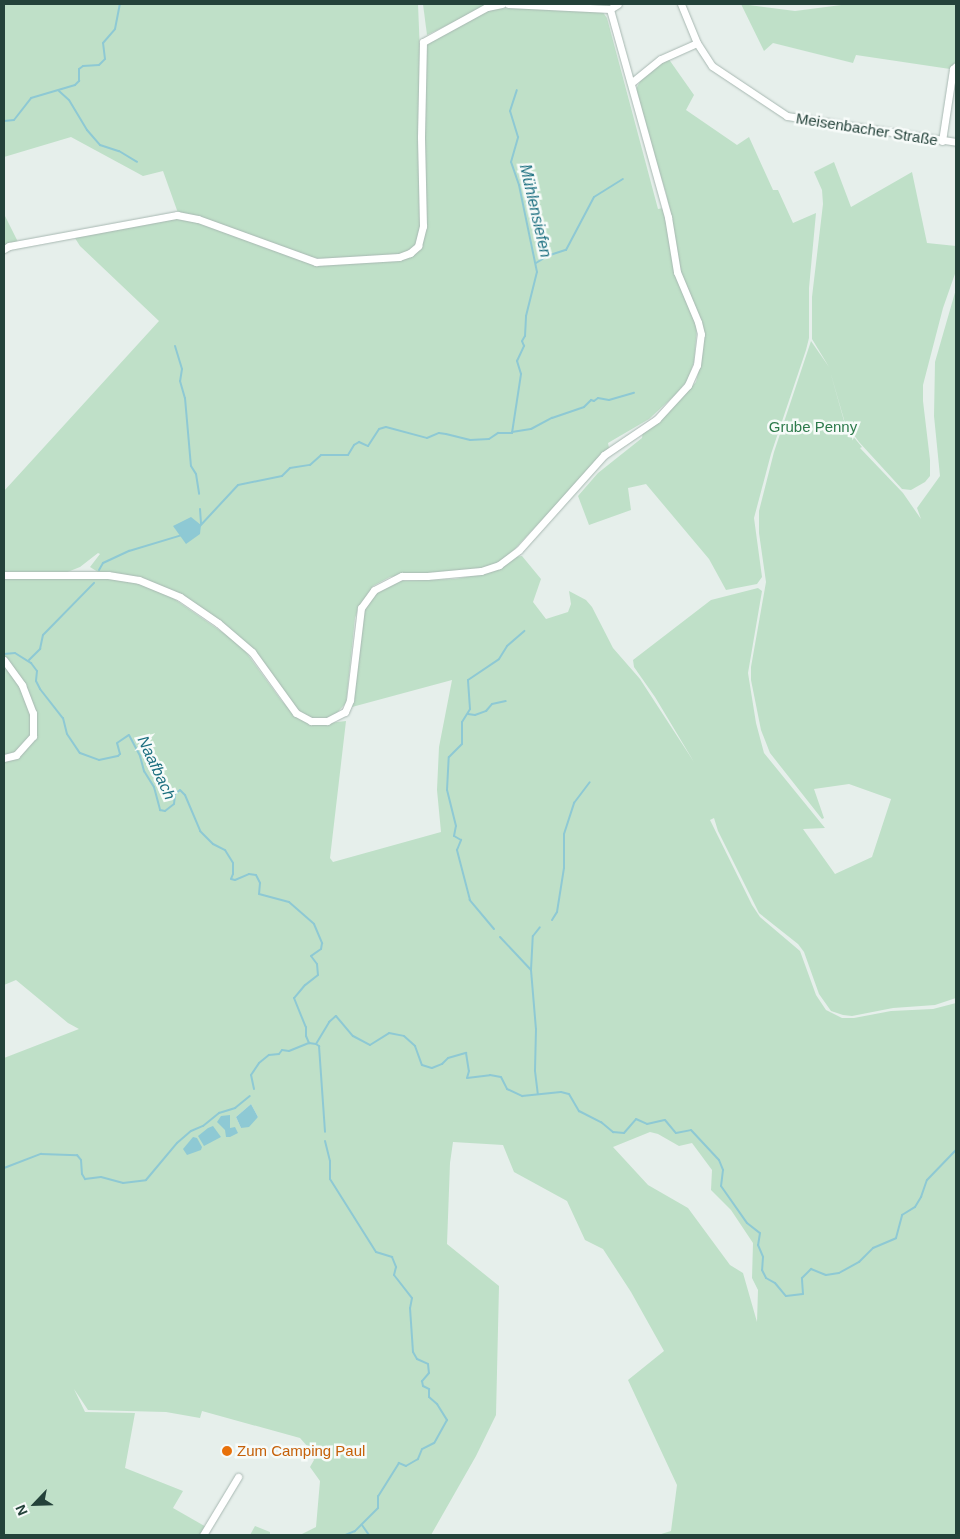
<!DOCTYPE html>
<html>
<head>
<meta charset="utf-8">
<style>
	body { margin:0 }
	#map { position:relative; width:960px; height:1539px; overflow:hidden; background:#e6efeb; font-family:Helvetica,sans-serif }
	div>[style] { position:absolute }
	.green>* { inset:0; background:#bfe0c8 }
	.water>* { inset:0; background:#8ec9d4 }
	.stream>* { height:2px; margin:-1px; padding:0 1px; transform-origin:1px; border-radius:1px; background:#8ec9d4 }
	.roads { filter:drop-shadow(0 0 1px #a8b8b2) drop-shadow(0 0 1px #a8b8b2) }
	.minor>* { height:7px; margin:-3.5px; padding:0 3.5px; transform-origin:3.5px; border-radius:3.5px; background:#fff }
	.dots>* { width:14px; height:14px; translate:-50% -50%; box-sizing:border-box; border:2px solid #f7fbf9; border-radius:50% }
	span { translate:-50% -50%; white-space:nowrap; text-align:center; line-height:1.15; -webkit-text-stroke:5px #f7fbf9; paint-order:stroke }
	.street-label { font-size:15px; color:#24423a }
	.park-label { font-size:15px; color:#2d7a4b }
	.food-label { font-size:15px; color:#c56008 }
	.left { translate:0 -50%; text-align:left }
	.water-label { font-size:16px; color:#1c6f80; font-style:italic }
	.frame { position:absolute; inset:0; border:5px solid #24423a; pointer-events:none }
	.north { position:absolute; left:10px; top:1479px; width:50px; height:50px; -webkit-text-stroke:4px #f7fbf9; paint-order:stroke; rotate:246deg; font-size:14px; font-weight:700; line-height:20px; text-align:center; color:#24423a }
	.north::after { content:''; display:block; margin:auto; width:18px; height:22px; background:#24423a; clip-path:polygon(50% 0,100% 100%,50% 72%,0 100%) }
</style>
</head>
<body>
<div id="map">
	<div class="green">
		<i style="clip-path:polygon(4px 4px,418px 4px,420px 53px,429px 41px,490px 8px,593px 10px,602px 11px,607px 18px,658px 209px,663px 208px,677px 278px,697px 327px,694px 362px,687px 381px,676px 394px,649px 419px,608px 443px,609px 448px,510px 554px,498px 563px,485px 569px,402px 575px,390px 577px,373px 586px,359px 607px,355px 618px,346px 703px,334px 716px,324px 719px,313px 719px,296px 709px,258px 658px,174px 593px,98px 572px,90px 567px,100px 554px,98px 553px,80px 567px,65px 573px,4px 573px,4px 491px,159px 321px,80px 246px,73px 235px,184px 217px,305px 260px,324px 259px,309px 257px,178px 213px,163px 171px,143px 176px,71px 137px,4px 157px)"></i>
		<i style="clip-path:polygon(423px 4px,491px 4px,427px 35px)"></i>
		<i style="clip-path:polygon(741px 4px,795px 11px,849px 4px,956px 4px,956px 64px,950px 69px,856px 55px,853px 63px,773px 43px,764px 51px)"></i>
		<i style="clip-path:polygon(668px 58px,694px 95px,686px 110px,737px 145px,749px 137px,773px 190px,778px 190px,793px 223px,816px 213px,809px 288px,809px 338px,806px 350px,771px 454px,754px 518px,762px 577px,757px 584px,726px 590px,709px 559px,646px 484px,628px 488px,631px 510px,589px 525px,578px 496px,598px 473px,642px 438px,643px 431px,680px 400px,696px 382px,703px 352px,704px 336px,701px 321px,679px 270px,666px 193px,635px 94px,637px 87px,643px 76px)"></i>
		<i style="clip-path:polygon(evenodd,834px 162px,851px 207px,912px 172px,927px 243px,956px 246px,956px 271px,943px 308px,923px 385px,923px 401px,930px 460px,930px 476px,925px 482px,911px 490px,902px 489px,859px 442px,845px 423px,830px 371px,846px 428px,862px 447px,860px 448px,903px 493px,921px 519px,917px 508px,940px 476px,934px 416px,935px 362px,956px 289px,956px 998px,935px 1005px,893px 1008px,852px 1016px,843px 1015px,831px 1011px,819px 994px,804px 952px,798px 944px,759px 913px,718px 831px,714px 818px,710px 820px,752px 905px,760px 917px,800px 951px,816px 995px,826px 1010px,842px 1018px,854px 1018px,891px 1011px,933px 1009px,956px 1003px,956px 1535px,658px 1535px,671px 1531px,677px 1485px,628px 1380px,664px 1351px,631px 1292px,603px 1249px,585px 1240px,567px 1201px,514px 1172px,503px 1145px,453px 1142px,450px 1163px,447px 1244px,499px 1286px,496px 1415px,476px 1456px,431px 1535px,300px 1535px,316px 1527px,320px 1481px,310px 1467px,314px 1460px,308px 1447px,300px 1438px,202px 1411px,200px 1418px,166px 1412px,88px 1410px,74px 1389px,85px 1412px,135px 1413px,125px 1468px,183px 1491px,173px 1508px,208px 1528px,203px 1535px,4px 1535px,4px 1058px,79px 1029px,68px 1023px,16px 980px,4px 985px,4px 578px,115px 579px,134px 582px,167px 594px,241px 645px,281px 700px,297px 717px,320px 724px,346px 721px,330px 858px,333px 862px,441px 832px,437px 790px,439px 747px,452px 680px,352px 707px,363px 611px,377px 591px,399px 581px,455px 579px,483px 574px,500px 568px,514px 557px,522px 556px,541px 579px,533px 602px,546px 619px,568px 612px,571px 604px,569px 591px,586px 600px,592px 607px,613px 648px,640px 679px,694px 762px,655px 697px,634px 667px,633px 660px,711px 600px,758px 588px,762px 591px,748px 673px,756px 723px,764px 753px,825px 828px,803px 829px,835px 874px,872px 857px,891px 799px,849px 784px,814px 789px,824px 818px,822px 819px,770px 753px,761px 730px,751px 680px,751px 667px,766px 582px,759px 533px,759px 511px,774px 452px,811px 341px,829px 367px,812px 339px,812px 297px,823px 204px,822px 190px,814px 172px,834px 162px,251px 1104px,258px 1117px,241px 1128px,236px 1117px,251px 1104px,834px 162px,650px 1132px,658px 1134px,679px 1146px,692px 1143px,712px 1170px,711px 1190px,731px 1210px,753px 1243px,752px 1278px,758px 1290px,757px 1322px,743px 1273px,730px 1265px,688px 1208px,648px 1185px,613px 1147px,650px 1132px)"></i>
		<i style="clip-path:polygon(4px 214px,18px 242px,4px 247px)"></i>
		<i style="clip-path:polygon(255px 1526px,270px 1532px,270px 1535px,250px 1535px)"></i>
	</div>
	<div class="water">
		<i style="clip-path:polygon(191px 517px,201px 525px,200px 534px,186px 544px,173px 526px)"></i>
		<i style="clip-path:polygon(251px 1104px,258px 1117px,249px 1127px,241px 1128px,236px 1117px)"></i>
		<i style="clip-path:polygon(230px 1115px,230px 1128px,235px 1127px,238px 1133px,230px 1137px,226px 1137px,225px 1130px,217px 1122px,221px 1116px)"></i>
		<i style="clip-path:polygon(213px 1126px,221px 1137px,204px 1146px,198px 1136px,208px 1128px)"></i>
		<i style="clip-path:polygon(193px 1137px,197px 1138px,202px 1147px,201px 1150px,187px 1155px,183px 1149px)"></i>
	</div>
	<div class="stream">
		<i style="left:59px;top:91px;width:13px;rotate:42deg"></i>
		<i style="left:69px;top:100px;width:35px;rotate:59deg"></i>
		<i style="left:87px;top:130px;width:20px;rotate:49deg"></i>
		<i style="left:100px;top:145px;width:20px;rotate:18deg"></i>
		<i style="left:119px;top:151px;width:21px;rotate:31deg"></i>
		<i style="left:4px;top:121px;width:10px;rotate:-6deg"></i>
		<i style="left:14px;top:120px;width:28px;rotate:-52deg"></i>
		<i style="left:31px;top:98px;width:46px;rotate:-16.5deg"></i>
		<i style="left:75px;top:85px;width:6px;rotate:-45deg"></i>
		<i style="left:79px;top:81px;width:12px;rotate:-90deg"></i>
		<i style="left:79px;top:69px;width:5px;rotate:-37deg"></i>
		<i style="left:83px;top:66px;width:16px;rotate:-4deg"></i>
		<i style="left:99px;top:65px;width:8px;rotate:-45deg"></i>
		<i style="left:105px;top:59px;width:16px;rotate:-97deg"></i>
		<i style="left:103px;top:43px;width:18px;rotate:-49deg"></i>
		<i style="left:115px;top:29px;width:25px;rotate:-79deg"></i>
		<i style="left:536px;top:263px;width:13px;rotate:-32deg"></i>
		<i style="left:547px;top:256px;width:20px;rotate:-18deg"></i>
		<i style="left:566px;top:250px;width:60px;rotate:-62.2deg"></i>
		<i style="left:594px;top:197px;width:34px;rotate:-32deg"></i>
		<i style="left:175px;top:346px;width:24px;rotate:73deg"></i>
		<i style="left:182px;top:369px;width:12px;rotate:99deg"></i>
		<i style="left:180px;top:381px;width:18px;rotate:74deg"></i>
		<i style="left:185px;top:398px;width:68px;rotate:85deg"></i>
		<i style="left:191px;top:466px;width:9px;rotate:58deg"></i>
		<i style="left:196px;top:474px;width:20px;rotate:81deg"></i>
		<i style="left:512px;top:432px;width:19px;rotate:-9deg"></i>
		<i style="left:531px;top:429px;width:24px;rotate:-28deg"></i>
		<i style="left:552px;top:418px;width:34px;rotate:-19deg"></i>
		<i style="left:584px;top:407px;width:10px;rotate:-45deg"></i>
		<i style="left:591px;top:400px;width:3px;rotate:18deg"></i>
		<i style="left:594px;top:401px;width:5px;rotate:-37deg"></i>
		<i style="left:598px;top:398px;width:11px;rotate:10deg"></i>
		<i style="left:609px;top:400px;width:26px;rotate:-16deg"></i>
		<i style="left:200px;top:509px;width:15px;rotate:86deg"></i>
		<i style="left:199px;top:527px;width:57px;rotate:-47.1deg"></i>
		<i style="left:238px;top:485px;width:45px;rotate:-11.6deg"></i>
		<i style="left:282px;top:476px;width:11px;rotate:-45deg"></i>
		<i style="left:290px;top:468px;width:20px;rotate:-9deg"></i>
		<i style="left:310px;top:465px;width:15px;rotate:-42deg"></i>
		<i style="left:321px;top:455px;width:27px"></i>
		<i style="left:348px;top:455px;width:12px;rotate:-59deg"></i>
		<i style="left:354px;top:445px;width:6px;rotate:-31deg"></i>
		<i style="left:359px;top:442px;width:10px;rotate:24deg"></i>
		<i style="left:368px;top:446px;width:20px;rotate:-57deg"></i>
		<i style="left:379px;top:429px;width:7px;rotate:-16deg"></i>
		<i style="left:386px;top:427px;width:42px;rotate:15deg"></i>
		<i style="left:427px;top:438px;width:13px;rotate:-23deg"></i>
		<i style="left:439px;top:433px;width:7px;rotate:8deg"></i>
		<i style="left:446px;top:434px;width:25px;rotate:14deg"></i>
		<i style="left:470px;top:440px;width:19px;rotate:-3deg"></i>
		<i style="left:489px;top:439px;width:11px;rotate:-34deg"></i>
		<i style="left:498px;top:433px;width:14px"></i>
		<i style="left:512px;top:433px;width:60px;rotate:-81.3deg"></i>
		<i style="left:521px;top:374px;width:14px;rotate:-107deg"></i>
		<i style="left:517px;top:361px;width:17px;rotate:-65deg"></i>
		<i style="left:524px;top:346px;width:5px;rotate:-112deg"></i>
		<i style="left:522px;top:341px;width:6px;rotate:-59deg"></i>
		<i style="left:525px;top:336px;width:20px;rotate:-87deg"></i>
		<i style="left:526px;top:316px;width:45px;rotate:-76deg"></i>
		<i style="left:537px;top:272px;width:89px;rotate:-101.7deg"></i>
		<i style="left:519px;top:185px;width:24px;rotate:-109deg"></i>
		<i style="left:511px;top:162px;width:26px;rotate:-74deg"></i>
		<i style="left:518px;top:137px;width:27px;rotate:-107deg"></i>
		<i style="left:510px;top:111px;width:22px;rotate:-72deg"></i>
		<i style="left:99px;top:570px;width:8px;rotate:-60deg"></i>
		<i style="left:103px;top:563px;width:29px;rotate:-25deg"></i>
		<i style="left:129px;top:551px;width:55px;rotate:-16.8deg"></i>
		<i style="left:4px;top:654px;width:11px;rotate:-5deg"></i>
		<i style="left:15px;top:653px;width:19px;rotate:32deg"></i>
		<i style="left:31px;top:663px;width:10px;rotate:53deg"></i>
		<i style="left:37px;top:671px;width:10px;rotate:96deg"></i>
		<i style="left:36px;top:681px;width:9px;rotate:63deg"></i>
		<i style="left:40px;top:689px;width:37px;rotate:52deg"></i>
		<i style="left:63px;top:718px;width:16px;rotate:76deg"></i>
		<i style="left:67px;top:734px;width:23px;rotate:56deg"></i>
		<i style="left:80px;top:753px;width:20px;rotate:20deg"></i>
		<i style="left:99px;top:760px;width:19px;rotate:-12deg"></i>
		<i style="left:118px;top:756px;width:3px;rotate:-45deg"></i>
		<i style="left:120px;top:754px;width:11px;rotate:-105deg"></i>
		<i style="left:117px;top:743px;width:14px;rotate:-34deg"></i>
		<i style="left:129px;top:735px;width:24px;rotate:62deg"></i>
		<i style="left:140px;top:756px;width:16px;rotate:75deg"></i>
		<i style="left:144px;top:771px;width:19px;rotate:58deg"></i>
		<i style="left:154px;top:787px;width:24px;rotate:75deg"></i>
		<i style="left:160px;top:810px;width:5px;rotate:11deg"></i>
		<i style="left:165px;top:811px;width:11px;rotate:-38deg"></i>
		<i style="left:174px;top:804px;width:10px;rotate:-84deg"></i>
		<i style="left:175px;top:794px;width:6px;rotate:-39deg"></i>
		<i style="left:180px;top:790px;width:7px;rotate:45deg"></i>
		<i style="left:185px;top:795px;width:39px;rotate:67deg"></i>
		<i style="left:200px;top:831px;width:18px;rotate:45deg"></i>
		<i style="left:213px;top:844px;width:13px;rotate:27deg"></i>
		<i style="left:225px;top:850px;width:15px;rotate:58deg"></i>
		<i style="left:233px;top:863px;width:11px;rotate:90deg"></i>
		<i style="left:233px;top:874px;width:5px;rotate:112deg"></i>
		<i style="left:231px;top:879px;width:4px;rotate:14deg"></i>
		<i style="left:235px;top:880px;width:15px;rotate:-23deg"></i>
		<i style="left:249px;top:874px;width:7px;rotate:8deg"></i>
		<i style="left:256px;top:875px;width:9px;rotate:63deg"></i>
		<i style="left:260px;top:883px;width:11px;rotate:95deg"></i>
		<i style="left:259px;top:894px;width:31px;rotate:15deg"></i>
		<i style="left:289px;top:902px;width:33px;rotate:41deg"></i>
		<i style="left:314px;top:924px;width:21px;rotate:67deg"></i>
		<i style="left:322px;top:943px;width:6px;rotate:99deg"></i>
		<i style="left:321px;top:949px;width:12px;rotate:145deg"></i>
		<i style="left:311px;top:956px;width:10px;rotate:53deg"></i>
		<i style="left:317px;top:964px;width:11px;rotate:85deg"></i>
		<i style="left:318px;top:975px;width:16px;rotate:142deg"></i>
		<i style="left:305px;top:985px;width:17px;rotate:130deg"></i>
		<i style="left:294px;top:998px;width:31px;rotate:68deg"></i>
		<i style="left:306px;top:1027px;width:9px;rotate:90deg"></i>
		<i style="left:306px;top:1036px;width:8px;rotate:67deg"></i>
		<i style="left:309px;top:1043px;width:7px;rotate:8deg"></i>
		<i style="left:316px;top:1044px;width:26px;rotate:-59deg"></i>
		<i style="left:329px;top:1022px;width:9px;rotate:-41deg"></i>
		<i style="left:336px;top:1016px;width:26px;rotate:50deg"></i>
		<i style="left:353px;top:1036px;width:19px;rotate:28deg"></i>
		<i style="left:370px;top:1045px;width:22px;rotate:-32deg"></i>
		<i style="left:389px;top:1033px;width:15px;rotate:11deg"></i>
		<i style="left:404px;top:1036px;width:15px;rotate:42deg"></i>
		<i style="left:415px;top:1046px;width:20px;rotate:70deg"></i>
		<i style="left:422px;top:1065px;width:10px;rotate:17deg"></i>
		<i style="left:432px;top:1068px;width:11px;rotate:-22deg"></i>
		<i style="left:442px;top:1064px;width:8px;rotate:-45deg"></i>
		<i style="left:448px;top:1058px;width:19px;rotate:-16deg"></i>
		<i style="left:466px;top:1053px;width:18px;rotate:81deg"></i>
		<i style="left:469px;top:1071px;width:7px;rotate:106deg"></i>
		<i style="left:467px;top:1078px;width:23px;rotate:-7deg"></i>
		<i style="left:490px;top:1075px;width:11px;rotate:10deg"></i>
		<i style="left:501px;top:1077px;width:13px;rotate:63deg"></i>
		<i style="left:507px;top:1089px;width:17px;rotate:25deg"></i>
		<i style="left:522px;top:1096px;width:39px;rotate:-6deg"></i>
		<i style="left:561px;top:1092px;width:8px;rotate:14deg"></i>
		<i style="left:569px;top:1094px;width:20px;rotate:60deg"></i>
		<i style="left:579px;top:1111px;width:25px;rotate:27deg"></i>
		<i style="left:601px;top:1122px;width:16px;rotate:40deg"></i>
		<i style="left:613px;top:1132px;width:11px;rotate:5deg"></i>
		<i style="left:624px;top:1133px;width:18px;rotate:-49deg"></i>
		<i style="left:636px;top:1119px;width:12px;rotate:24deg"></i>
		<i style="left:647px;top:1124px;width:18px;rotate:-13deg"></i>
		<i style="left:665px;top:1120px;width:17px;rotate:50deg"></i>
		<i style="left:676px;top:1133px;width:15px;rotate:-11deg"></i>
		<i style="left:691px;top:1130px;width:41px;rotate:47deg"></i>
		<i style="left:719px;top:1160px;width:11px;rotate:68deg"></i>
		<i style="left:723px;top:1170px;width:16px;rotate:97deg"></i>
		<i style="left:721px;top:1186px;width:45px;rotate:54.9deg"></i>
		<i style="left:747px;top:1223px;width:16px;rotate:38deg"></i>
		<i style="left:760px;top:1233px;width:12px;rotate:99deg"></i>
		<i style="left:758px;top:1245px;width:13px;rotate:67deg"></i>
		<i style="left:763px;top:1257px;width:13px;rotate:94deg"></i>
		<i style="left:762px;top:1270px;width:9px;rotate:63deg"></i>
		<i style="left:766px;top:1278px;width:10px;rotate:29deg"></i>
		<i style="left:775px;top:1283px;width:17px;rotate:50deg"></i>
		<i style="left:786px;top:1296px;width:17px;rotate:-7deg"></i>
		<i style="left:803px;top:1294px;width:16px;rotate:-94deg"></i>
		<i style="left:802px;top:1278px;width:13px;rotate:-45deg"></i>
		<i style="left:811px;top:1269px;width:16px;rotate:22deg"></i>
		<i style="left:826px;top:1275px;width:13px;rotate:-9deg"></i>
		<i style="left:839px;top:1273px;width:23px;rotate:-29deg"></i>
		<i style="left:859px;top:1262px;width:20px;rotate:-45deg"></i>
		<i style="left:873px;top:1248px;width:25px;rotate:-23deg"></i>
		<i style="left:896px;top:1238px;width:24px;rotate:-75deg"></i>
		<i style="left:902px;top:1215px;width:15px;rotate:-32deg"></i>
		<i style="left:915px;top:1207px;width:12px;rotate:-59deg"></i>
		<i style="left:921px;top:1197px;width:18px;rotate:-71deg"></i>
		<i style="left:927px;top:1180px;width:42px;rotate:-46deg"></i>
		<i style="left:29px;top:660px;width:16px;rotate:-45deg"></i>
		<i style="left:40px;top:649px;width:14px;rotate:-78deg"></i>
		<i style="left:43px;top:635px;width:73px;rotate:-45.6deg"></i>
		<i style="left:468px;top:714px;width:7px;rotate:8deg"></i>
		<i style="left:475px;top:715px;width:12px;rotate:-20deg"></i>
		<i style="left:486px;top:711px;width:9px;rotate:-49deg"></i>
		<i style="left:492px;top:704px;width:14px;rotate:-12deg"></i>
		<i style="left:552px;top:920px;width:9px;rotate:-58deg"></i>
		<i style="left:557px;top:912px;width:45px;rotate:-81deg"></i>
		<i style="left:564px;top:868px;width:34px;rotate:-90deg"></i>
		<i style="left:564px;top:834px;width:33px;rotate:-72deg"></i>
		<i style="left:574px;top:803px;width:26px;rotate:-53deg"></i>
		<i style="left:494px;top:929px;width:38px;rotate:-130deg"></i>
		<i style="left:470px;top:900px;width:52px;rotate:-104.6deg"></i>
		<i style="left:457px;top:850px;width:11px;rotate:-68deg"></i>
		<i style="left:461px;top:840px;width:8px;rotate:-150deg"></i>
		<i style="left:454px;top:836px;width:10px;rotate:-79deg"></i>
		<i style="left:456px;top:826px;width:37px;rotate:-104deg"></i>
		<i style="left:447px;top:790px;width:33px;rotate:-87deg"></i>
		<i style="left:449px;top:757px;width:18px;rotate:-45deg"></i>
		<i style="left:462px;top:744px;width:22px;rotate:-90deg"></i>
		<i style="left:462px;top:722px;width:15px;rotate:-58deg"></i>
		<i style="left:470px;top:709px;width:29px;rotate:-94deg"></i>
		<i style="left:468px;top:680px;width:37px;rotate:-34deg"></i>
		<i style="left:499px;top:659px;width:15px;rotate:-58deg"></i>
		<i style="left:507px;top:646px;width:23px;rotate:-41deg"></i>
		<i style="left:500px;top:937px;width:45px;rotate:46.8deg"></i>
		<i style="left:531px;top:970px;width:59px;rotate:85.2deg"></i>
		<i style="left:536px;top:1029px;width:42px;rotate:91.4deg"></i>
		<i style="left:535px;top:1071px;width:23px;rotate:83deg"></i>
		<i style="left:531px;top:970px;width:34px;rotate:-87deg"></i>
		<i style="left:533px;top:936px;width:11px;rotate:-52deg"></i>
		<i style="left:316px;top:1044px;width:4px;rotate:34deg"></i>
		<i style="left:319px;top:1046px;width:86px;rotate:86deg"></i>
		<i style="left:254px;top:1089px;width:14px;rotate:-102deg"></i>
		<i style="left:251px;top:1075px;width:14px;rotate:-56deg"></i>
		<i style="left:259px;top:1063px;width:13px;rotate:-39deg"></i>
		<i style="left:269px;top:1055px;width:10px;rotate:-6deg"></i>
		<i style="left:279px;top:1054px;width:5px;rotate:-53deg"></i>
		<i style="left:282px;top:1050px;width:7px;rotate:8deg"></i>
		<i style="left:289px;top:1051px;width:22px;rotate:-22deg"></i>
		<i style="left:325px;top:1141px;width:21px;rotate:76deg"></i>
		<i style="left:330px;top:1161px;width:18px;rotate:90deg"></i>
		<i style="left:330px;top:1179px;width:86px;rotate:57.8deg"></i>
		<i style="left:376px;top:1252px;width:17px;rotate:17deg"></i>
		<i style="left:392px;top:1257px;width:11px;rotate:68deg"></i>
		<i style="left:396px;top:1267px;width:8px;rotate:104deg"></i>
		<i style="left:394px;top:1275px;width:29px;rotate:52deg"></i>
		<i style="left:412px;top:1298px;width:10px;rotate:101deg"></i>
		<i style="left:410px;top:1308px;width:44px;rotate:86.1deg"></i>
		<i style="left:413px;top:1352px;width:8px;rotate:60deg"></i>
		<i style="left:417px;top:1359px;width:12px;rotate:24deg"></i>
		<i style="left:428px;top:1364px;width:9px;rotate:84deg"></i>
		<i style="left:429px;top:1373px;width:11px;rotate:131deg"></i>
		<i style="left:422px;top:1381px;width:5px;rotate:79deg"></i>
		<i style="left:423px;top:1386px;width:7px;rotate:27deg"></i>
		<i style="left:429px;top:1389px;width:8px;rotate:90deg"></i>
		<i style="left:429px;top:1397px;width:11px;rotate:41deg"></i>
		<i style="left:437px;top:1404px;width:19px;rotate:58deg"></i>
		<i style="left:447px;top:1420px;width:26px;rotate:119deg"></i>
		<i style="left:434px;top:1443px;width:13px;rotate:153deg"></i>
		<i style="left:422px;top:1449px;width:11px;rotate:112deg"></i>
		<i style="left:418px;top:1459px;width:14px;rotate:150deg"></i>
		<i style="left:406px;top:1466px;width:8px;rotate:-157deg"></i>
		<i style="left:399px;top:1463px;width:39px;rotate:122deg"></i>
		<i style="left:378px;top:1496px;width:12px;rotate:90deg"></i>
		<i style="left:378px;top:1508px;width:33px;rotate:135deg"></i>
		<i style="left:355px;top:1531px;width:11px;rotate:158deg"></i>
		<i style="left:4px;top:1168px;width:40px;rotate:-21deg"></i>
		<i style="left:41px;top:1154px;width:36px;rotate:2deg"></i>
		<i style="left:77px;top:1155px;width:6px;rotate:51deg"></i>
		<i style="left:81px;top:1160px;width:14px;rotate:86deg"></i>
		<i style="left:82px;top:1174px;width:6px;rotate:59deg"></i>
		<i style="left:85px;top:1179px;width:16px;rotate:-7deg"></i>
		<i style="left:101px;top:1177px;width:23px;rotate:15deg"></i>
		<i style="left:123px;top:1183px;width:23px;rotate:-7deg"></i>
		<i style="left:146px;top:1180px;width:48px;rotate:-50deg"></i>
		<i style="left:177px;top:1143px;width:18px;rotate:-41deg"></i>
		<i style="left:191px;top:1131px;width:13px;rotate:-23deg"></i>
		<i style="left:203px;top:1126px;width:21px;rotate:-39deg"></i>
		<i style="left:219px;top:1113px;width:17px;rotate:-17deg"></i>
		<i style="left:235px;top:1108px;width:19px;rotate:-39deg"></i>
		<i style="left:362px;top:1525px;width:12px;rotate:55deg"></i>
	</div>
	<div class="roads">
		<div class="minor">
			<i style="left:508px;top:4px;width:102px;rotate:2.8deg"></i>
			<i style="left:610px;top:9px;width:9px;rotate:-32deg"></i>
			<i style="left:681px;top:4px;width:42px;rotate:67.7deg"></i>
			<i style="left:697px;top:43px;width:27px;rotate:57deg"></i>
			<i style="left:712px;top:66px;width:90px;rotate:33.7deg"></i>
			<i style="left:787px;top:116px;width:171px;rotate:8.7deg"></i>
			<i style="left:631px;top:83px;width:38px;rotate:-39deg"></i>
			<i style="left:661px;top:59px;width:39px;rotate:-24deg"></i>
			<i style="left:942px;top:141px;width:73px;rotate:-81.3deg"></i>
			<i style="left:953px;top:69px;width:4px;rotate:-45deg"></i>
			<i style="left:4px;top:249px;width:6px;rotate:-31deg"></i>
			<i style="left:9px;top:246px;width:171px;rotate:-10.5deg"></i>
			<i style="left:177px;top:215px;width:21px;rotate:11deg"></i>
			<i style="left:198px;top:219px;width:126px;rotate:20deg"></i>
			<i style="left:316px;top:262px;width:83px;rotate:-3.4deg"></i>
			<i style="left:399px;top:257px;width:12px;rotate:-20deg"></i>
			<i style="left:410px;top:253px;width:11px;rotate:-41deg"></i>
			<i style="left:418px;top:246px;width:21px;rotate:-76deg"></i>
			<i style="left:423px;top:226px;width:89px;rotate:-91.3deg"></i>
			<i style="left:421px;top:137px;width:95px;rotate:-88.8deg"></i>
			<i style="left:423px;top:42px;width:73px;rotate:-28.7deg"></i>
			<i style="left:487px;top:7px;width:15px;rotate:-11deg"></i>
			<i style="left:4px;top:575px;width:104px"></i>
			<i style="left:108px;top:575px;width:31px;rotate:9deg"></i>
			<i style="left:139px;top:580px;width:44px;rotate:22.5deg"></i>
			<i style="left:180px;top:597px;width:46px;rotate:34.4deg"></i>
			<i style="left:218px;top:623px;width:45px;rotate:40.5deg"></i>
			<i style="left:252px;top:652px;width:75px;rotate:54.2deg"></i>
			<i style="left:296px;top:713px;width:17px;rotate:28deg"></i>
			<i style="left:311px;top:721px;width:16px"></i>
			<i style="left:327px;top:721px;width:20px;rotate:-27deg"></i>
			<i style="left:345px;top:712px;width:13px;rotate:-67deg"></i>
			<i style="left:350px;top:700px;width:93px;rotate:-83.2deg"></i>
			<i style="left:361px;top:608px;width:22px;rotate:-54deg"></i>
			<i style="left:374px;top:590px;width:31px;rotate:-27deg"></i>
			<i style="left:402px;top:576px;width:25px"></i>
			<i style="left:427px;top:576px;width:54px;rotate:-5.3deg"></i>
			<i style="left:481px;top:571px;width:19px;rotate:-18deg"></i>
			<i style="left:499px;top:565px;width:25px;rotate:-37deg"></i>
			<i style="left:519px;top:550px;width:127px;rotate:-48.2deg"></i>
			<i style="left:604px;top:455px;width:64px;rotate:-34.2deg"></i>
			<i style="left:657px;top:419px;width:46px;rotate:-47.6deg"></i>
			<i style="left:688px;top:385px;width:22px;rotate:-66deg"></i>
			<i style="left:697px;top:365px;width:31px;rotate:-83deg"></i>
			<i style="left:701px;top:334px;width:12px;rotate:-104deg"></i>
			<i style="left:698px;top:322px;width:54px;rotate:-112.8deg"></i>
			<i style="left:677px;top:272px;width:56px;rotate:-99.3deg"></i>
			<i style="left:668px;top:217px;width:216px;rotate:-105.6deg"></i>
			<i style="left:4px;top:660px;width:31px;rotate:54deg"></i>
			<i style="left:22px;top:685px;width:30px;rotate:69deg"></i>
			<i style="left:33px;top:713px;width:23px;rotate:90deg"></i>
			<i style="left:33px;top:736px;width:25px;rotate:132deg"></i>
			<i style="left:16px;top:755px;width:12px;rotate:166deg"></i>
			<i style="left:203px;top:1535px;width:68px;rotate:-58.9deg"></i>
		</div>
	</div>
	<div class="dots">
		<i style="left:227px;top:1451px;background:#e8710a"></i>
	</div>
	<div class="street-label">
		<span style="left:867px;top:129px;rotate:9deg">Meisenbacher Straße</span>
	</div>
	<div class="park-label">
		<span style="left:813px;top:427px">Grube Penny</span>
	</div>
	<div class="food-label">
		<span class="left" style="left:237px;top:1451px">Zum Camping Paul</span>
	</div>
	<div class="water-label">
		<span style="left:535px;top:211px;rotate:77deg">Mühlensiefen</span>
		<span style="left:156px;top:768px;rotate:65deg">Naafbach</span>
	</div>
	<div class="frame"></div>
	<div class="north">N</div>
</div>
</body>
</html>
